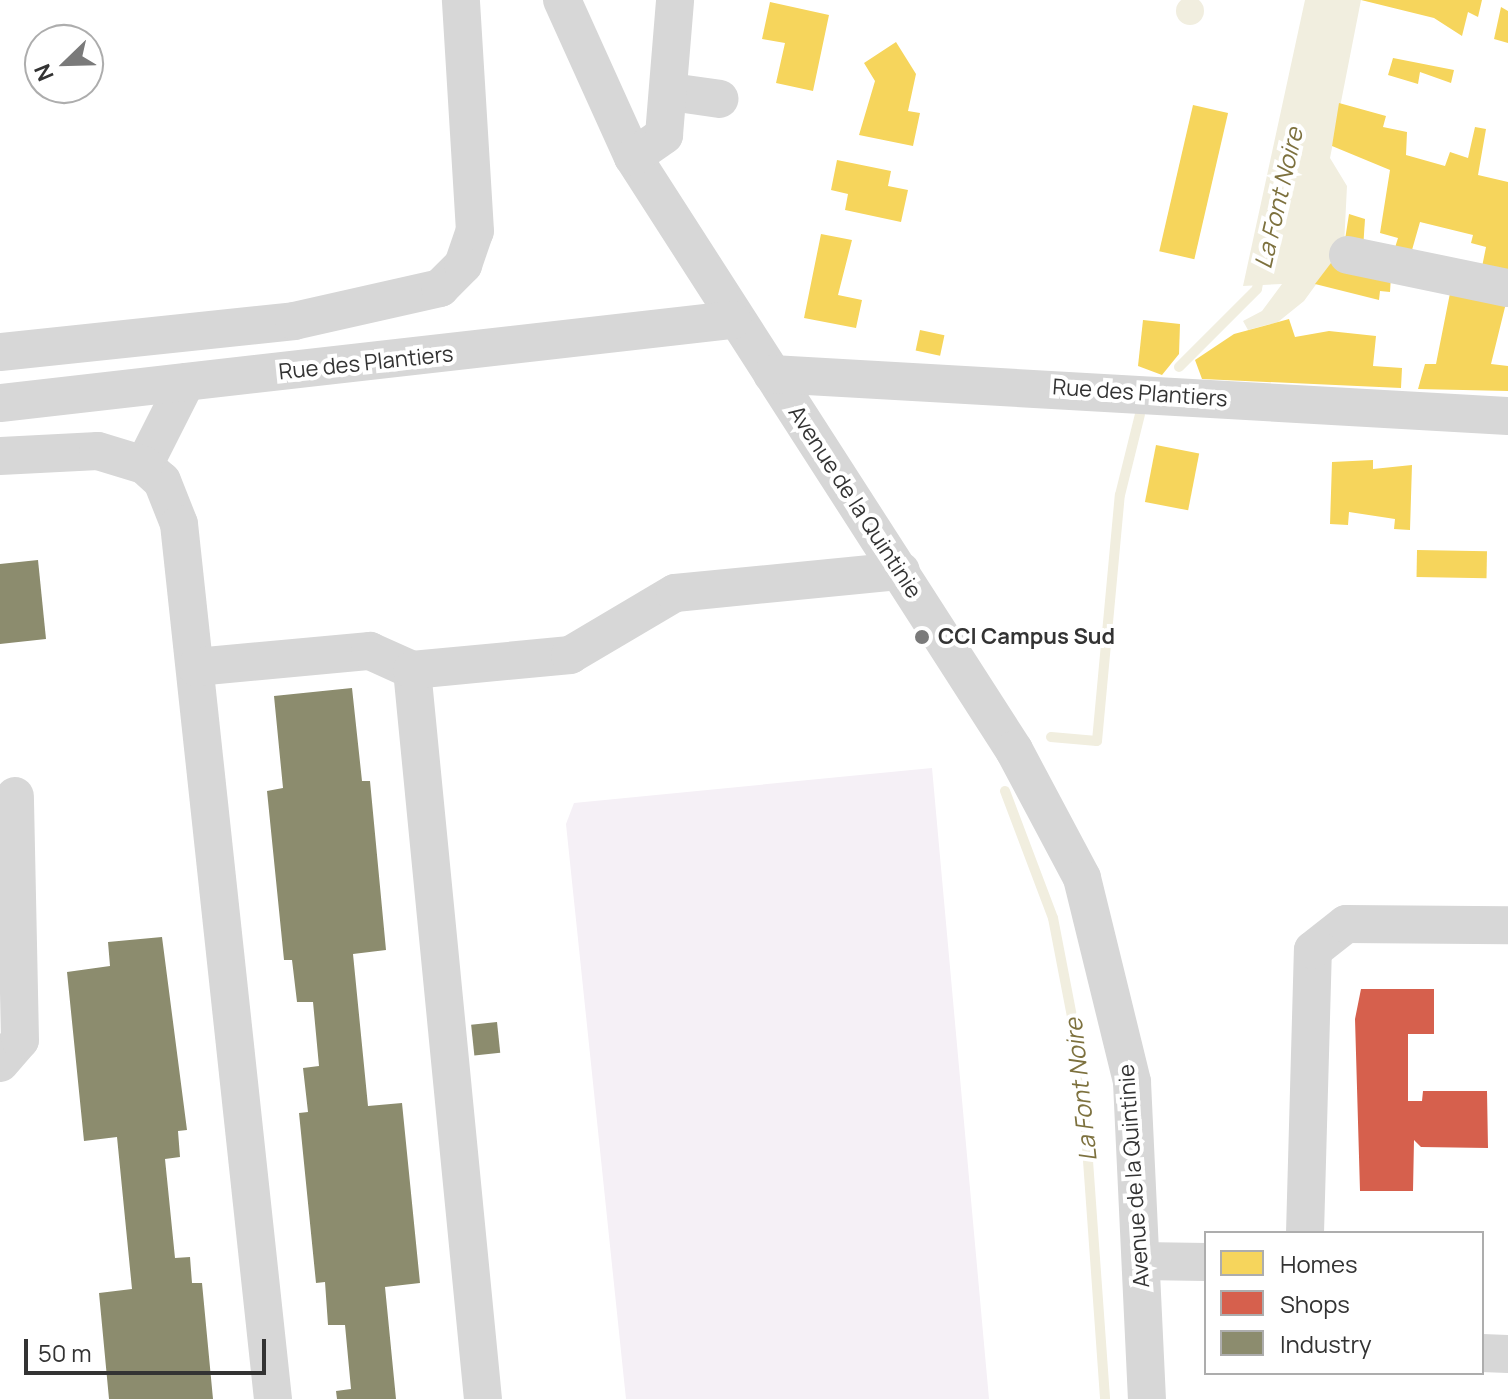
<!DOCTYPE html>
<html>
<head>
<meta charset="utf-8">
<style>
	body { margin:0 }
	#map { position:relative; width:1508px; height:1399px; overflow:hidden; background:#fff; font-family:Manrope,sans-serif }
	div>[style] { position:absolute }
	.green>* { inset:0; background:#f5f0f6 }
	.water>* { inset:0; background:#f1eedf }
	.round { border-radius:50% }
	.homes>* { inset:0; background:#f6d55c; transform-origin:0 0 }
	.shops>* { inset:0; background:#d6604d }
	.industry>* { inset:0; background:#8c8c6e; transform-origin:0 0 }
	.stream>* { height:10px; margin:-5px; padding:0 5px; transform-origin:5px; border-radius:5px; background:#f1eedf }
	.minor>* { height:38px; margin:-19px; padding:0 19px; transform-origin:19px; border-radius:19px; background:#d7d7d7 }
	.dots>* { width:22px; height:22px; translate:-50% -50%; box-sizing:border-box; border:4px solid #fff; border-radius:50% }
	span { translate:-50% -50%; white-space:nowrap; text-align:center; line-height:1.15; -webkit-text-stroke:8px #fff; paint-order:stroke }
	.street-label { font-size:22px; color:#333 }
	.poi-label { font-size:22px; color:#333; font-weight:700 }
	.left { translate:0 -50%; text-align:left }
	.water-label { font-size:24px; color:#7d713e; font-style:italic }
	.legend { position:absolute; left:1204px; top:1231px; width:280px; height:144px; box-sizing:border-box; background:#fff; border:2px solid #adadad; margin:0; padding:10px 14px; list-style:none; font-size:24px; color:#333 }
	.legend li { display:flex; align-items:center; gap:16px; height:40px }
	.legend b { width:40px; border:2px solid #adadad }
	.north { position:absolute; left:24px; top:24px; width:80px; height:80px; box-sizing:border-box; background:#fff; border:2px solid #adadad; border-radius:50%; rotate:247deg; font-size:22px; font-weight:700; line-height:32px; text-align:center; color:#333 }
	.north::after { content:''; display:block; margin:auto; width:28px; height:36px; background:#7a7a7a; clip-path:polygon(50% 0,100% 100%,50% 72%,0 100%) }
	.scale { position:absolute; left:24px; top:1339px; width:242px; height:36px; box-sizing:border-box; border:4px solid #333; border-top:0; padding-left:10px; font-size:24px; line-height:28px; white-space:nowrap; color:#333; -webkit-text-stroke:6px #fff; paint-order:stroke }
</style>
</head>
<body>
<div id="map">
	<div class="green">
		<i style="clip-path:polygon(932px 768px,989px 1399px,626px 1399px,566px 824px,574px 803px)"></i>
	</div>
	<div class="water">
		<i class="round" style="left:1176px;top:-3px;width:28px;height:28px"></i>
		<i style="clip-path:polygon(1305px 0,1361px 0,1330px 158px,1347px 186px,1344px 246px,1304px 301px,1278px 322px,1248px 330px,1243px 321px,1262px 311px,1282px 284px,1243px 286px)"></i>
	</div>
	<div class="homes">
		<i style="clip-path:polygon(1361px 0,1482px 0,1478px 17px,1468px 12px,1462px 36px,1434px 18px)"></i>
		<i style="clip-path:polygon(770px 2px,829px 15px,813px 91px,776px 83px,785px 43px,762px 39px)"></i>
		<i style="clip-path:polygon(1501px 7px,1508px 11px,1508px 43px,1494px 39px)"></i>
		<i style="clip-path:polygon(896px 42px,916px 74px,908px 111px,920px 113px,913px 146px,859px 135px,875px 81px,864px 63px)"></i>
		<i style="clip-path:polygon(1393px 58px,1454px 70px,1451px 83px,1420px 72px,1418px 84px,1388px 75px)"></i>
		<i style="clip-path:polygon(1339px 103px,1386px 116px,1383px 127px,1407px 132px,1406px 155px,1445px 166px,1450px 152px,1468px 158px,1475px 127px,1486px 129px,1478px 175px,1508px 182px,1508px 278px,1481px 272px,1486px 247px,1471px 243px,1473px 235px,1420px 222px,1410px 257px,1393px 254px,1398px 238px,1380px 233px,1390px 170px,1332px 146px)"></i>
		<i style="left:1193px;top:105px;width:36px;height:150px;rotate:13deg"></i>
		<i style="clip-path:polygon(837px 160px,891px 171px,888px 186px,908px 190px,901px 222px,845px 210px,848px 194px,831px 190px)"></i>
		<i style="clip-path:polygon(1349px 214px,1365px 219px,1363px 249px,1344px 246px)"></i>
		<i style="clip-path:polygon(821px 234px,852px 240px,838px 295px,862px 300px,856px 328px,804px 318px)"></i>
		<i style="clip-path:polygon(1331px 263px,1391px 276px,1390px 292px,1380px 291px,1379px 300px,1315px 284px)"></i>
		<i style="clip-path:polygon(1451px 288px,1507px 299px,1491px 364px,1508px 366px,1508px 391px,1418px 389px,1425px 364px,1436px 364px)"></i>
		<i style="clip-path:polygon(1289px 319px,1295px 337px,1329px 331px,1376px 336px,1373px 366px,1402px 368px,1401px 388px,1202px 379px,1195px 360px,1234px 334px)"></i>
		<i style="clip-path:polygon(1143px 320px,1180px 324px,1179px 354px,1162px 375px,1138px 366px)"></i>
		<i style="left:920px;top:330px;width:25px;height:21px;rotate:12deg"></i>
		<i style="left:1156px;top:445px;width:44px;height:58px;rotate:11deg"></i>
		<i style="clip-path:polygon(1373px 460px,1373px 469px,1412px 465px,1410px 530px,1394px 529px,1395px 519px,1349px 512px,1348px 525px,1330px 524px,1332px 462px)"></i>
		<i style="left:1417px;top:550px;width:70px;height:27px;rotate:1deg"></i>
	</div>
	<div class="shops">
		<i style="clip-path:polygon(1361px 989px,1434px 989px,1434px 1034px,1408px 1034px,1408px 1101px,1422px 1101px,1423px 1091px,1487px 1091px,1488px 1148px,1421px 1147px,1414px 1140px,1413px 1191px,1360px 1191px,1355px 1019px)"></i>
	</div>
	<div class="industry">
		<i style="clip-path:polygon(38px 560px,46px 639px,0 644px,0 564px)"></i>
		<i style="clip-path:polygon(352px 688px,362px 781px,370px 781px,386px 950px,353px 954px,368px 1106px,402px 1103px,420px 1283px,385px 1287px,396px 1399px,337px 1399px,336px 1391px,351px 1389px,345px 1325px,328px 1325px,325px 1282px,316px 1283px,299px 1113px,308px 1112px,303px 1068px,319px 1066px,313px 1002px,297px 1002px,292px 960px,284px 960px,267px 791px,283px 788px,274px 696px)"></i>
		<i style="clip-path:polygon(162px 937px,187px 1130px,178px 1131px,180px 1157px,165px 1159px,175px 1258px,190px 1257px,192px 1283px,202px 1283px,213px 1399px,109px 1399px,99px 1293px,132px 1289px,117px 1137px,84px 1141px,67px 972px,110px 966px,108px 942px)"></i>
		<i style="left:497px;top:1022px;width:31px;height:26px;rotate:84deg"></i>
	</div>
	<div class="stream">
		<i style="left:1179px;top:367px;width:110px;rotate:-45deg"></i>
		<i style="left:1257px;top:289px;width:11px;rotate:-80deg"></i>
		<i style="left:1051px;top:737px;width:46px;rotate:5deg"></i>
		<i style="left:1097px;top:741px;width:247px;rotate:-84.7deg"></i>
		<i style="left:1120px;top:495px;width:83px;rotate:-76.1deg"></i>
		<i style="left:1005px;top:791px;width:136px;rotate:69.3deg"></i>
		<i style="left:1053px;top:918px;width:148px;rotate:79.1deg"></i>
		<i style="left:1081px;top:1063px;width:337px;rotate:85.9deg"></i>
	</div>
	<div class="minor">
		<i style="left:562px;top:0;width:172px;rotate:65.7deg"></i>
		<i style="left:633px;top:157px;width:705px;rotate:57.28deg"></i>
		<i style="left:1014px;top:750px;width:145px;rotate:62deg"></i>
		<i style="left:1082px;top:878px;width:210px;rotate:76.2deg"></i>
		<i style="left:1132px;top:1082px;width:317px;rotate:87.3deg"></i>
		<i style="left:671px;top:92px;width:49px;rotate:8.1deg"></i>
		<i style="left:633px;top:157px;width:38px;rotate:-35deg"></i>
		<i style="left:664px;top:135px;width:135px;rotate:-85.3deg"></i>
		<i style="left:1348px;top:255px;width:163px;rotate:11.7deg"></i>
		<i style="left:0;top:352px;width:296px;rotate:-6deg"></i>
		<i style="left:294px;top:321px;width:150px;rotate:-12.7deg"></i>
		<i style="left:440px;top:288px;width:33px;rotate:-45deg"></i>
		<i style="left:463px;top:265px;width:36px;rotate:-71deg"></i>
		<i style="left:475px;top:231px;width:231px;rotate:-93.5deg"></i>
		<i style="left:772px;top:374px;width:737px;rotate:3.27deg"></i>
		<i style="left:186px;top:382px;width:93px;rotate:116.8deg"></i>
		<i style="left:144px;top:465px;width:24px;rotate:42deg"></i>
		<i style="left:162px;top:481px;width:46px;rotate:68.4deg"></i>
		<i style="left:179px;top:524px;width:880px;rotate:83.87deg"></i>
		<i style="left:0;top:403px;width:737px;rotate:-6.47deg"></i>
		<i style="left:0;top:456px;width:98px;rotate:-2.9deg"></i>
		<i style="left:98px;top:451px;width:48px;rotate:16.9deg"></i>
		<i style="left:196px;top:667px;width:175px;rotate:-5.3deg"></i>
		<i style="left:370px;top:651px;width:46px;rotate:24.3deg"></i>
		<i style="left:412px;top:670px;width:732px;rotate:84.44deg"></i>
		<i style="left:412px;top:670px;width:159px;rotate:-5.4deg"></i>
		<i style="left:570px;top:655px;width:122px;rotate:-30.6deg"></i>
		<i style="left:675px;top:593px;width:227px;rotate:-5.6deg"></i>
		<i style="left:0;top:1063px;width:30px;rotate:-49deg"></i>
		<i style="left:20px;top:1040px;width:244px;rotate:-91.2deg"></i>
		<i style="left:1305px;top:1233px;width:283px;rotate:-88.4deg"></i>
		<i style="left:1313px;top:950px;width:42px;rotate:-38.2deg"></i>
		<i style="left:1346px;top:924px;width:162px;rotate:0.4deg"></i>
		<i style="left:1141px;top:1261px;width:65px;rotate:0.9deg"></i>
		<i style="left:1482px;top:1353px;width:26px;rotate:2deg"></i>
	</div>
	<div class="dots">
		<i style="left:922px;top:637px;background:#7a7a7a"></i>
	</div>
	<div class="street-label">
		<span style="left:366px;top:363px;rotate:-6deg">Rue des Plantiers</span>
		<span style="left:1140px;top:393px;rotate:4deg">Rue des Plantiers</span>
		<span style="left:855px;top:502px;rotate:57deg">Avenue de la Quintinie</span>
		<span style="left:1134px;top:1176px;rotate:-94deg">Avenue de la Quintinie</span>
	</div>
	<div class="poi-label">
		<span class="left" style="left:938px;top:637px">CCI Campus Sud</span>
	</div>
	<div class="water-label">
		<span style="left:1278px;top:198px;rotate:-77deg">La Font Noire</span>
		<span style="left:1080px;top:1090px;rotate:-96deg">La Font Noire</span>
	</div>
	<ul class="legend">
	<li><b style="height:22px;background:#f6d55c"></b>Homes</li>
	<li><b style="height:22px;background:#d6604d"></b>Shops</li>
	<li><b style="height:22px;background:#8c8c6e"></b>Industry</li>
	</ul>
	<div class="north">N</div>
	<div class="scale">50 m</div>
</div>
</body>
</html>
